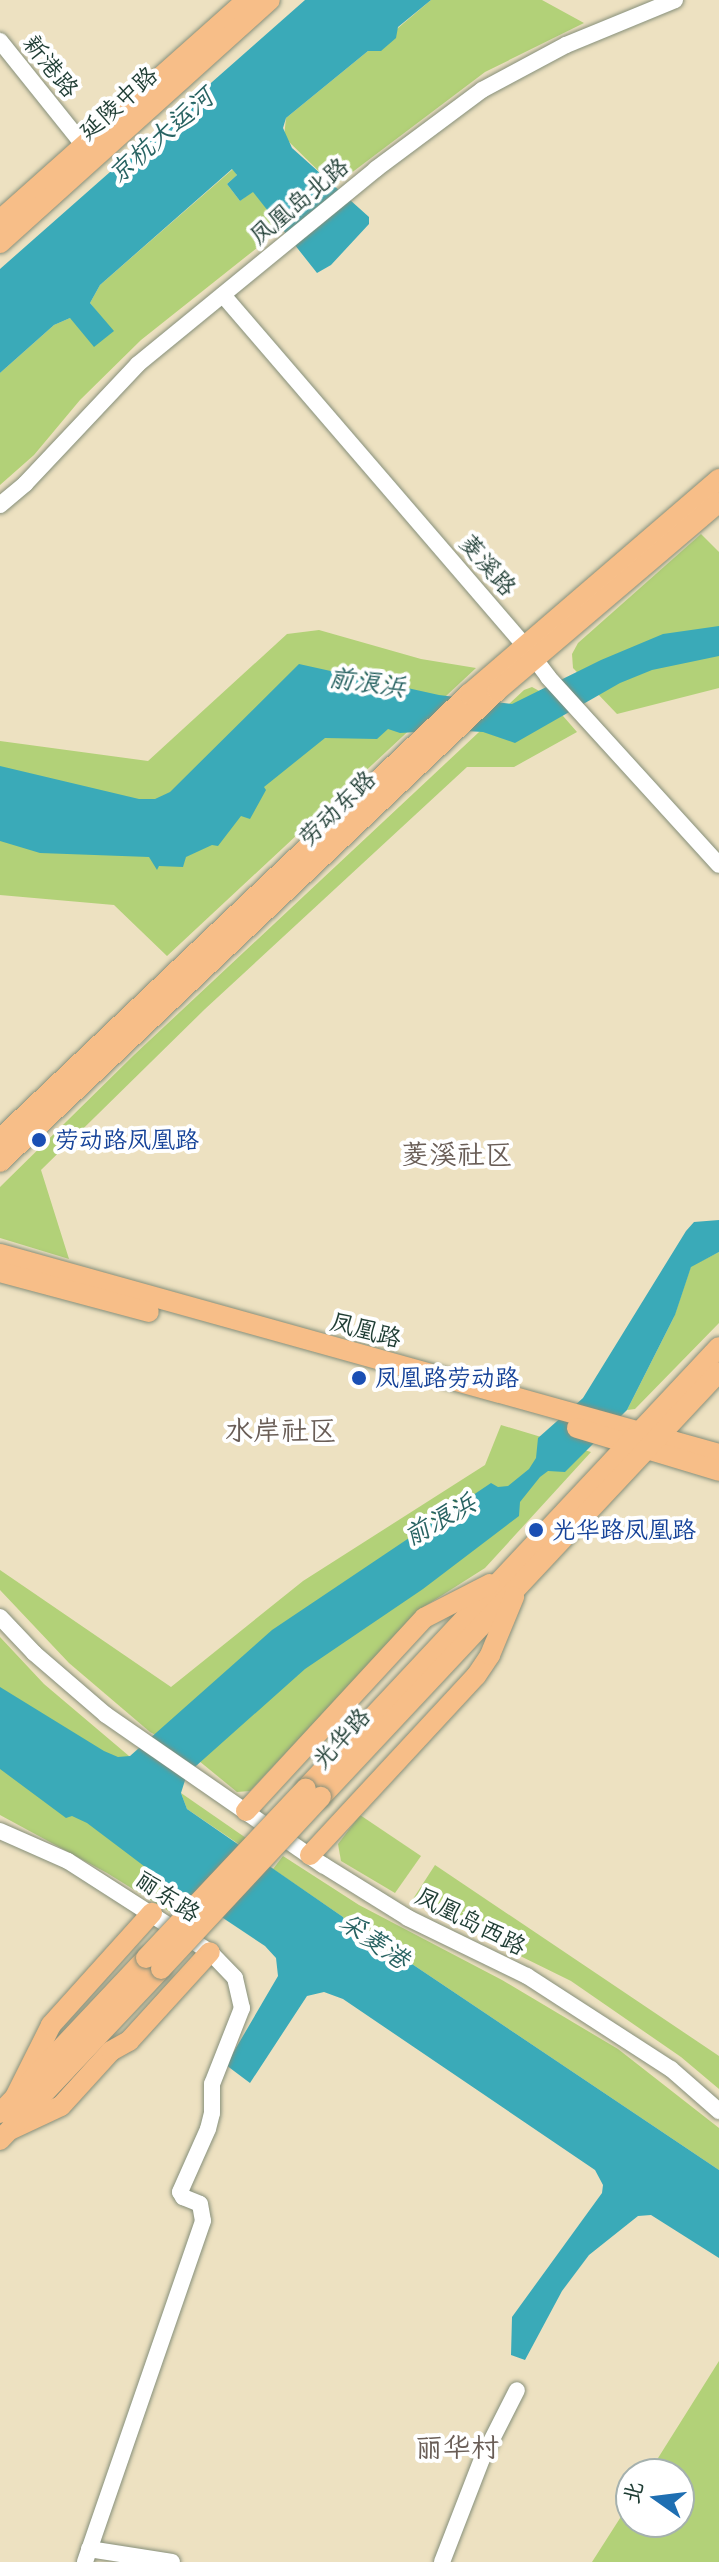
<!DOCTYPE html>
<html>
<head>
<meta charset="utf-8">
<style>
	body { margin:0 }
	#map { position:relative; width:719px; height:2562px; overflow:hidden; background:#ede1c1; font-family:Itim,"LXGW WenKai TC",sans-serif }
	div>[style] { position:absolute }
	.green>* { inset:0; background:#b2d178 }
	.water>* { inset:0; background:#3aaab8 }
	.roads { filter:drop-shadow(0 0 2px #868f7a) drop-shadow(0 0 2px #868f7a) }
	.minor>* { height:16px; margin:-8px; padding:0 8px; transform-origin:8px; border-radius:8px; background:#fff }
	.major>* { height:20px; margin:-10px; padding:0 10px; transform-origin:10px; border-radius:10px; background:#f7be88 }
	.bridges { filter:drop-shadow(0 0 2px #868f7a) drop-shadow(0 0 2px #868f7a) }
	.major-bridge>* { height:20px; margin:-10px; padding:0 10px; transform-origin:10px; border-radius:10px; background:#f7be88 }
	.dots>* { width:22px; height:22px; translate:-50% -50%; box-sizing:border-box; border:4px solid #fff; border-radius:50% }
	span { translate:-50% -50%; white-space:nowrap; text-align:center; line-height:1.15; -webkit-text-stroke:8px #fff; paint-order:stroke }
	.street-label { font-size:24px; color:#1f3d34 }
	.transit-label { font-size:24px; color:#164399 }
	.left { translate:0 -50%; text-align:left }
	.water-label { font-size:26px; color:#286362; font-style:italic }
	.quarter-label { font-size:28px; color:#695d56 }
	.north { position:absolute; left:615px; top:2458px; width:80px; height:80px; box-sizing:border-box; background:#fff; border:2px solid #a5b1ae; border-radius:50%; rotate:284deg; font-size:22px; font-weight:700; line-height:32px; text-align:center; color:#1f3d34 }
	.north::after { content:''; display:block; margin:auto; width:28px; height:36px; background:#1f6fb2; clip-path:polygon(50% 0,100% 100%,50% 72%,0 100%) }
</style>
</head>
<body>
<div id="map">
	<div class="green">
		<i style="clip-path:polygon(431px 0,542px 0,584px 23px,485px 72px,334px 186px,284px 137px,286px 118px,368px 51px,381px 50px,398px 28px)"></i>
		<i style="clip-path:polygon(233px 169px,237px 175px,227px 184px,240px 201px,253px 191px,282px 228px,141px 340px,80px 400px,34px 455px,0 485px,0 373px,54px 325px,70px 318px,113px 332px,90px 303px,100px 285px)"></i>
		<i style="clip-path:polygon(701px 534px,719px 552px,719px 688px,617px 714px,573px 668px,572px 654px,578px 643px)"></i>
		<i style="clip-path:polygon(319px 630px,421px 659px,476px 668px,167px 956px,114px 905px,0 895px,0 741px,148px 761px,287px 634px)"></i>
		<i style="clip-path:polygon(532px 687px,543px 693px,577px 732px,514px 767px,467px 767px,205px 1009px,41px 1170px,69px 1259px,0 1238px,0 1187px,134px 1055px,524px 690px)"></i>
		<i style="clip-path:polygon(719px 1252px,719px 1323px,635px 1409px,627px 1410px,674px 1317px,691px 1266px)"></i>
		<i style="clip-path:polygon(501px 1425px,591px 1452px,485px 1568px,422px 1608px,250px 1791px,237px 1792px,193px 1756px,150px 1732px,69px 1663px,0 1590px,0 1570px,171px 1687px,303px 1581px,485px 1465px)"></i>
		<i style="clip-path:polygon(0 1637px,44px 1684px,129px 1756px,121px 1770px,0 1695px)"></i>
		<i style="clip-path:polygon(0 1751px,197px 1881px,170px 1912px,107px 1873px,0 1815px)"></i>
		<i style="clip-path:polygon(181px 1793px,246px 1838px,240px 1845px,187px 1809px)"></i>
		<i style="clip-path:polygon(360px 1815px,421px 1856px,395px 1893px,341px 1861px,338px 1844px)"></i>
		<i style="clip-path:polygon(283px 1856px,359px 1905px,502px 1980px,618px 2049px,719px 2128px,719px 2170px,409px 1962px,400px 1961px,346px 1924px,343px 1917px,273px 1869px)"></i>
		<i style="clip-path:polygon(435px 1865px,719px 2056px,719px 2089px,681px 2057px,571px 1981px,411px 1902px)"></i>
		<i style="clip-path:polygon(719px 2361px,719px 2562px,592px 2562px,631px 2501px,631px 2522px,679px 2522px,679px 2474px,648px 2474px)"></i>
	</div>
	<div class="water">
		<i style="clip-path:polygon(305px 0,431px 0,398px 27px,396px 38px,381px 51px,368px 51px,286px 118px,283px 128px,292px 148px,369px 217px,369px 224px,331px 265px,317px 273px,253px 192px,240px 201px,227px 184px,237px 175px,232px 169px,100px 285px,90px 303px,114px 331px,94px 347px,70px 318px,54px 325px,0 373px,0 269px)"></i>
		<i style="clip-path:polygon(719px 626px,719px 656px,652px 670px,620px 683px,515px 743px,483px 732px,449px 730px,400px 733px,388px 729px,377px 739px,325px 738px,264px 787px,266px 790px,250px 819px,241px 816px,218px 846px,212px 845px,186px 857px,183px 867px,159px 866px,157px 870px,149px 857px,40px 853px,0 841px,0 766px,139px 799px,155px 799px,170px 792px,299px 664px,439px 695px,512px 704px,601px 660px,663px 634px)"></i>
		<i style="clip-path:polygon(719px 1220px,719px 1252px,691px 1267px,675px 1315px,627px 1410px,565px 1472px,548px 1471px,540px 1477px,520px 1502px,519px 1516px,423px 1589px,305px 1669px,187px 1774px,181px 1793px,187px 1809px,343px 1917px,346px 1924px,400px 1961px,409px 1962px,719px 2170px,719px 2258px,651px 2215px,638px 2216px,589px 2255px,562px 2291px,525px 2360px,511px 2355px,512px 2317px,602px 2193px,603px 2185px,595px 2170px,343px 1999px,324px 1992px,307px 1996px,250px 2083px,226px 2065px,278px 1976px,276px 1958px,265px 1946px,184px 1892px,181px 1894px,87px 1823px,72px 1816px,66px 1818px,0 1769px,0 1687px,104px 1751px,118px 1757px,130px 1756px,272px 1630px,491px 1483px,498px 1487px,508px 1486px,529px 1469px,536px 1458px,538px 1438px,583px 1398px,686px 1231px,694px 1222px)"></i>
	</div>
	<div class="roads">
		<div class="minor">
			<i style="left:0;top:41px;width:142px;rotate:51.3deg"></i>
			<i style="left:223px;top:295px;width:463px;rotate:49.3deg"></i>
			<i style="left:525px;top:646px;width:39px;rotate:53deg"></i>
			<i style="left:548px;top:677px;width:254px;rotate:47.7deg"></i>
			<i style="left:0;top:505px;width:33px;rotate:-40deg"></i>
			<i style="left:25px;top:484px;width:165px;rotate:-46.7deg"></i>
			<i style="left:138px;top:364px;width:308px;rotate:-39.3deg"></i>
			<i style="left:376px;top:169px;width:132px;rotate:-36.7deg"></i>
			<i style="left:482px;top:90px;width:95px;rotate:-28.2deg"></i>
			<i style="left:566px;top:45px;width:118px;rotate:-22.4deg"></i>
			<i style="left:0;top:1617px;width:50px;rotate:46.6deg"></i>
			<i style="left:34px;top:1653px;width:95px;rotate:40.7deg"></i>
			<i style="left:106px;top:1715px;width:264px;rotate:34.7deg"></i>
			<i style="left:323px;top:1865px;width:100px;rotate:31.9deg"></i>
			<i style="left:408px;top:1918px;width:132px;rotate:26deg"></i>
			<i style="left:527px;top:1976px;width:171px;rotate:32.9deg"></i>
			<i style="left:671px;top:2069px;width:64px;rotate:41.2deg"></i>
			<i style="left:0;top:1831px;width:74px;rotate:23.8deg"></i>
			<i style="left:68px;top:1861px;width:169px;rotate:32.7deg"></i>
			<i style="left:210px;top:1952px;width:36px;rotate:46deg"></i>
			<i style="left:235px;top:1978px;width:31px;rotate:77deg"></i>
			<i style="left:242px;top:2008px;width:82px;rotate:111.5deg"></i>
			<i style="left:212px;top:2084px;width:29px;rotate:90deg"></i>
			<i style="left:212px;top:2113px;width:16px;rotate:104deg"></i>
			<i style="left:208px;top:2129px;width:69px;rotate:114deg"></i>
			<i style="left:180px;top:2192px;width:6px;rotate:59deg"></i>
			<i style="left:183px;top:2197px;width:18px;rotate:22deg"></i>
			<i style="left:200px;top:2204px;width:17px;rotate:80deg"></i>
			<i style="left:203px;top:2221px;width:361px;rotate:109.1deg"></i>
			<i style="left:89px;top:2549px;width:84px;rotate:8.9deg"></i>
			<i style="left:442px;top:2562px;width:110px;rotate:-68.8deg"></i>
			<i style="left:482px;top:2459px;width:77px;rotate:-63.1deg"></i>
		</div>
		<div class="major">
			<i style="left:0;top:220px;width:331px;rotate:-41.7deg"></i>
			<i style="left:0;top:243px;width:363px;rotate:-42deg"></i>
			<i style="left:0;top:1139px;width:647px;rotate:-43.5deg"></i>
			<i style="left:469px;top:694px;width:330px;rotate:-40.7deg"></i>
			<i style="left:0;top:1162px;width:685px;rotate:-43.46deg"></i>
			<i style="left:497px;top:691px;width:292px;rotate:-40.4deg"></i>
			<i style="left:0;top:1254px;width:746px;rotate:15.54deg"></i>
			<i style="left:0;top:1272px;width:154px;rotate:15deg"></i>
			<i style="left:577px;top:1428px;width:148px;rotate:16.8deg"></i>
			<i style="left:306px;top:1788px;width:604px;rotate:-46.88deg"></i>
			<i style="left:321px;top:1797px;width:582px;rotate:-46.88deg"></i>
			<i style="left:246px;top:1811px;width:263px;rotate:-47.3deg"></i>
			<i style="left:424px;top:1618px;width:74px;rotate:-27.3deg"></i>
			<i style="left:310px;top:1855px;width:244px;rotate:-47.2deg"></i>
			<i style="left:476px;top:1676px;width:25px;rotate:-56deg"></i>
			<i style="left:490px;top:1655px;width:63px;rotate:-67.5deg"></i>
			<i style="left:15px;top:2097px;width:80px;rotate:-63.4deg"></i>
			<i style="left:51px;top:2025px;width:151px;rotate:-48deg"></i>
			<i style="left:0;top:2113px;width:213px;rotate:-46.7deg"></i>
			<i style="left:10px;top:2130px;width:56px;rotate:-25.2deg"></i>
			<i style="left:61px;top:2106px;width:74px;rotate:-47.7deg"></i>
			<i style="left:111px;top:2051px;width:21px;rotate:-29deg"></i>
			<i style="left:129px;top:2041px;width:120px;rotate:-47.7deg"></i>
			<i style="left:0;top:2140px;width:235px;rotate:-46.7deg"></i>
		</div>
	</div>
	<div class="bridges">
		<div class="major-bridge">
			<i style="left:146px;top:1958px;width:233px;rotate:-46.7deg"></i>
			<i style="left:161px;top:1969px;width:235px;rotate:-47.1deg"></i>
		</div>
	</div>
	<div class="dots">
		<i style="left:39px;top:1140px;background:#1a4fb4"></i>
		<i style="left:359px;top:1378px;background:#1a4fb4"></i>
		<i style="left:536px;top:1530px;background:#1a4fb4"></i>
	</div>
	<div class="street-label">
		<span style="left:51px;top:66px;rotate:51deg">新港路</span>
		<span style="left:118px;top:103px;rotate:-42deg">延陵中路</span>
		<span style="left:299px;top:201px;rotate:-40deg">凤凰岛北路</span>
		<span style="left:488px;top:565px;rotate:49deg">菱溪路</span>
		<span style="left:337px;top:808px;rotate:-44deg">劳动东路</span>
		<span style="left:366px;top:1330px;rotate:15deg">凤凰路</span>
		<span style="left:341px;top:1738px;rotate:-47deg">光华路</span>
		<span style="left:168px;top:1896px;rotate:34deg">丽东路</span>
		<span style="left:471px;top:1921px;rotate:27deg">凤凰岛西路</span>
	</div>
	<div class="transit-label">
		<span class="left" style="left:55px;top:1140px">劳动路凤凰路</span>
		<span class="left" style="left:375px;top:1378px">凤凰路劳动路</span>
		<span class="left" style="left:552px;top:1530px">光华路凤凰路</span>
	</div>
	<div class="water-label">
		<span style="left:161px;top:136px;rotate:-41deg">京杭大运河</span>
		<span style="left:367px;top:683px;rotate:8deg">前浪浜</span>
		<span style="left:440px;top:1520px;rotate:-29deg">前浪浜</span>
		<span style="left:374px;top:1941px;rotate:35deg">采菱港</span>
	</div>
	<div class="quarter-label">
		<span style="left:457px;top:1154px">菱溪社区</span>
		<span style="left:281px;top:1430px">水岸社区</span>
		<span style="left:457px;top:2447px">丽华村</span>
	</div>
	<div class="north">北</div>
</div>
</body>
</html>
